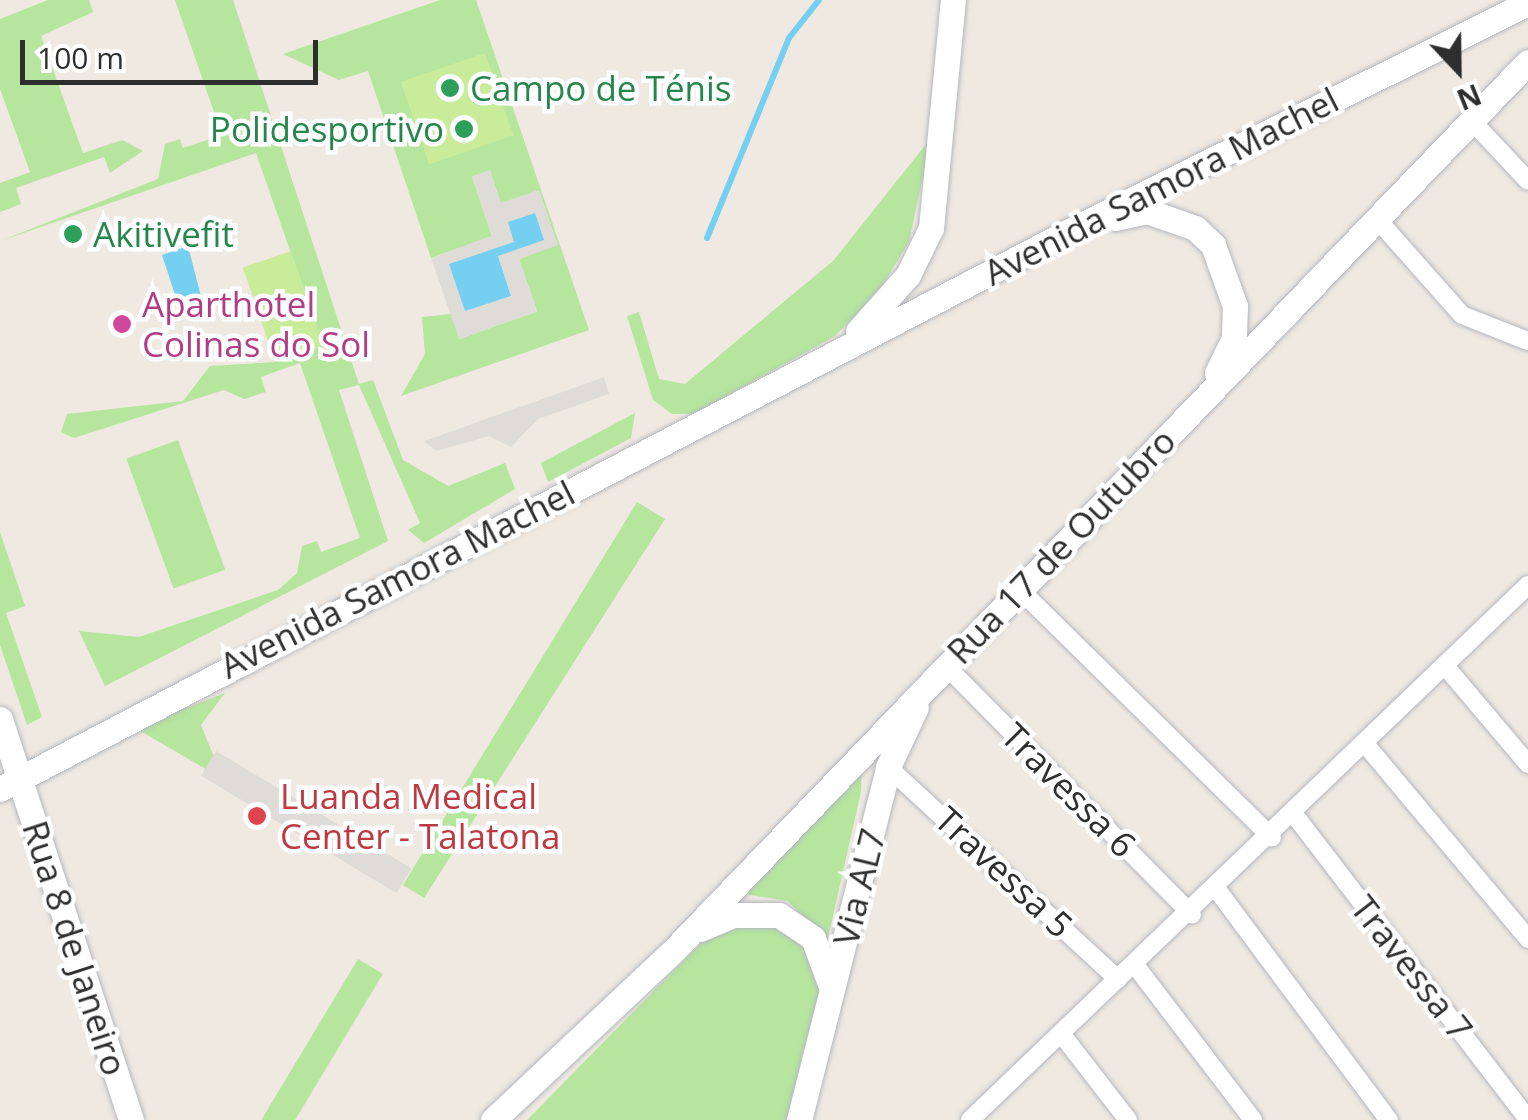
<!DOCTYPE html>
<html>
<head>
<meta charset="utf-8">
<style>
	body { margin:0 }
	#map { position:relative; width:1528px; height:1120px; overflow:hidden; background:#efe9e1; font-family:"Open Sans",sans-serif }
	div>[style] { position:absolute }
	.green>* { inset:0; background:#b6e59e; transform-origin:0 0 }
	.pitch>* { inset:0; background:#c9ec9a; transform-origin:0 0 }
	.plaza>* { inset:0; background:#dfdcd8; transform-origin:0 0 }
	.water>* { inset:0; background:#75cff0 }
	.stream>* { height:6px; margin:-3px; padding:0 3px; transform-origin:3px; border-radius:3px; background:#75cff0 }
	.roads { filter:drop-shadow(0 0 2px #b4b7c1) drop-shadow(0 0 2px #b4b7c1) }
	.street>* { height:18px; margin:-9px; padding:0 9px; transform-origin:9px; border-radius:9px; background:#fff }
	.secondary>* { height:25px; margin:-12.5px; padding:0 12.5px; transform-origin:12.5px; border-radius:12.5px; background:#fff }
	.dots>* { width:28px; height:28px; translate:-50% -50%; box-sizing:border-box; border:5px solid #fff; border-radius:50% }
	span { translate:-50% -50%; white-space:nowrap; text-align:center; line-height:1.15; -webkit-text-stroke:9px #fff; paint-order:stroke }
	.leisure-label { font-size:35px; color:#27864d }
	.left { translate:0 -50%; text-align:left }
	.right { translate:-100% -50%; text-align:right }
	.street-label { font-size:35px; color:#2e2e2e }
	.hotel-label { font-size:35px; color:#b23c85 }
	.health-label { font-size:35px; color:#be3a42 }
	.north { position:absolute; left:1408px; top:20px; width:100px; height:100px; -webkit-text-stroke:8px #fff; paint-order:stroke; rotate:158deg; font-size:28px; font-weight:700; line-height:40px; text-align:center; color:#2e2e2e }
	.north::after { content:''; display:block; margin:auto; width:35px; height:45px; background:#2e2e2e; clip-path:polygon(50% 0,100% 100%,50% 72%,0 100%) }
	.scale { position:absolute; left:20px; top:40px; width:298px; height:45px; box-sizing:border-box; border:5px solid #2e2e2e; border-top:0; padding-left:12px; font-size:30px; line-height:35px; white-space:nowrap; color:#2e2e2e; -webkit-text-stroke:8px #fff; paint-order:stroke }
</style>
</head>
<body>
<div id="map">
	<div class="green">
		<i style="clip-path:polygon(48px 0,89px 0,93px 12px,41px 36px,83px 153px,122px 140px,143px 151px,110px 173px,104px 157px,16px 188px,21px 204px,0 212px,0 183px,30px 172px,0 89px,0 19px)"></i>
		<i style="clip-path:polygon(175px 0,233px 0,359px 384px,373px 380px,403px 460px,448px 486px,505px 463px,515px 489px,424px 543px,408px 530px,420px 523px,359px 385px,339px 390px,388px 541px,105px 686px,79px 631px,139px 637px,278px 590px,297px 573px,302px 546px,317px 541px,321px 552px,360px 538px,300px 363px,261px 377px,266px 392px,244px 399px,224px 390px,74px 438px,61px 432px,67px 414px,183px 401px,210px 366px,275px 362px,323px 345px,256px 153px,0 241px,158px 179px,165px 144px,180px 139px,183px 148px,222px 135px)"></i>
		<i style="clip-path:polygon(440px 0,476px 0,589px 330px,401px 396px,425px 354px,422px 317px,451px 314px,460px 339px,537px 311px,519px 259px,557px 245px,539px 191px,501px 204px,490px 171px,472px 177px,492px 236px,431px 258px,368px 71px,339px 80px,283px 54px)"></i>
		<i style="clip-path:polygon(931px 138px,909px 242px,877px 294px,835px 336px,694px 414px,672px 414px,653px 400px,627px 316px,639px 312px,659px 379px,685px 384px,833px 261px)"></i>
		<i style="clip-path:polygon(635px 413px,631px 438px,548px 482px,541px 463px)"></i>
		<i style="left:178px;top:440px;width:138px;height:55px;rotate:70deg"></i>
		<i style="clip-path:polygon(637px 502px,665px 519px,424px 898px,403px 885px)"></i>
		<i style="clip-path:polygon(0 532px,25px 606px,6px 613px,42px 717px,27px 725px,0 645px)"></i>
		<i style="clip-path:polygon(225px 693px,201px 725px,223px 779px,135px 728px)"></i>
		<i style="clip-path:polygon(862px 767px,861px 792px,827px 942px,788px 901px,738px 893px)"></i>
		<i style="clip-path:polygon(766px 921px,804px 940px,823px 978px,793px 1120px,527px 1120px,700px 944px,721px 928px)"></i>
		<i style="left:358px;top:959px;width:29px;height:187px;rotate:31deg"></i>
	</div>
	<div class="pitch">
		<i style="left:485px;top:53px;width:87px;height:89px;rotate:71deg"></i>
		<i style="left:291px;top:251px;width:100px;height:51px;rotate:71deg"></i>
	</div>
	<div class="plaza">
		<i style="clip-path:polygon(evenodd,490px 170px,501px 203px,539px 190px,558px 245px,519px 259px,537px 312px,459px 339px,431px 258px,492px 236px,472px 176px,490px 170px,515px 242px,498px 256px,511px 295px,450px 264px,515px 242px)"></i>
		<i style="clip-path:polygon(604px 377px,609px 394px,538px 419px,511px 447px,489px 436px,436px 451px,424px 441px)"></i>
		<i style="left:216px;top:751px;width:228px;height:29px;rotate:31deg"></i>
	</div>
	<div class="water">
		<i style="clip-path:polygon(535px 213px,544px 240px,498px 256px,511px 296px,465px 311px,449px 264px,514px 242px,508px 222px)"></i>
		<i style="clip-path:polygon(188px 246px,204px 308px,180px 310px,162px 255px)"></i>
	</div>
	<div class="stream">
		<i style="left:707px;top:238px;width:216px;rotate:-67.7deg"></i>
		<i style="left:789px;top:38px;width:48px;rotate:-51.7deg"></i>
	</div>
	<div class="roads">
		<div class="street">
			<i style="left:1471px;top:120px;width:83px;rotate:46.9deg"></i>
			<i style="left:1377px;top:219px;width:128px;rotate:48.5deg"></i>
			<i style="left:1462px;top:315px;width:71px;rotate:21.5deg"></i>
			<i style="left:1018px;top:588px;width:356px;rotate:44.5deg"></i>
			<i style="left:945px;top:665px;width:351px;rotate:45.3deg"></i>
			<i style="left:1446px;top:667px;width:127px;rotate:49.8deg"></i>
			<i style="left:1366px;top:745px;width:253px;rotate:50.1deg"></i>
			<i style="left:888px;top:767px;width:313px;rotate:42.7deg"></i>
			<i style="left:1296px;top:817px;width:381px;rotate:52.5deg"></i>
			<i style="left:1218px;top:891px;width:286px;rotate:53.3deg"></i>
			<i style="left:1135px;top:965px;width:195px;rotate:52.7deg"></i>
			<i style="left:1063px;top:1036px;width:106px;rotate:52.3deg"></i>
			<i style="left:970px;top:1120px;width:773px;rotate:-43.79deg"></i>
		</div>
		<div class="secondary">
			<i style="left:1115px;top:218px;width:33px;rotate:-12deg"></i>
			<i style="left:1147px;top:211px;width:51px;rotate:19.5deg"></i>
			<i style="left:1195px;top:228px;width:25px;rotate:43deg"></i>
			<i style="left:1213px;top:245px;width:65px;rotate:70.2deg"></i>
			<i style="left:1235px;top:306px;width:32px;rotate:92deg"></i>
			<i style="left:1234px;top:338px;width:39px;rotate:116deg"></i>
			<i style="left:858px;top:331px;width:75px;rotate:-48.2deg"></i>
			<i style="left:908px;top:275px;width:52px;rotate:-63.9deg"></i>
			<i style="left:931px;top:228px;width:229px;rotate:-84.5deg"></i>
			<i style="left:0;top:719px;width:422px;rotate:71.9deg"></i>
			<i style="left:0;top:789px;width:1217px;rotate:-27.55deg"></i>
			<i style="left:1079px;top:226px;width:501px;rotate:-26.41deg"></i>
			<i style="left:700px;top:929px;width:36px;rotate:-23deg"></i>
			<i style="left:733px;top:915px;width:46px"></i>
			<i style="left:779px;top:915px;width:41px;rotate:34.1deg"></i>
			<i style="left:813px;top:938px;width:54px;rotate:69.6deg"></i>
			<i style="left:493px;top:1120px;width:247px;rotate:-43.2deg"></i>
			<i style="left:673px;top:951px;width:1233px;rotate:-46.12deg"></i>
			<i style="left:799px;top:1120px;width:364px;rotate:-75.8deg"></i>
			<i style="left:888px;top:767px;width:66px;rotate:-65deg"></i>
		</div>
	</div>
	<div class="dots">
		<i style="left:450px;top:88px;background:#2e9e5b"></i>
		<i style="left:464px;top:129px;background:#2e9e5b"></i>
		<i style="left:73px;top:234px;background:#2e9e5b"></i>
		<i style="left:122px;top:324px;background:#d1479c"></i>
		<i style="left:257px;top:816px;background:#e0444e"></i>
	</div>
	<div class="leisure-label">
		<span class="left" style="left:470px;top:88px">Campo de Ténis</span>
		<span class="right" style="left:444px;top:129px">Polidesportivo</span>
		<span class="left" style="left:93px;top:234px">Akitivefit</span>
	</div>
	<div class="street-label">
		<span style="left:1161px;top:186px;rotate:-27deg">Avenida Samora Machel</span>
		<span style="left:1061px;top:546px;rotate:-46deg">Rua 17 de Outubro</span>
		<span style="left:397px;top:579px;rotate:-27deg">Avenida Samora Machel</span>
		<span style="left:1069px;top:790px;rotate:45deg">Travessa 6</span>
		<span style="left:1004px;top:872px;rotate:43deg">Travessa 5</span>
		<span style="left:859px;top:887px;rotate:-76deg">Via AL7</span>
		<span style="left:75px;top:948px;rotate:72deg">Rua 8 de Janeiro</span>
		<span style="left:1412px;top:968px;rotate:52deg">Travessa 7</span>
	</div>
	<div class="hotel-label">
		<span class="left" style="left:142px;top:324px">Aparthotel<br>Colinas do Sol</span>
	</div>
	<div class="health-label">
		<span class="left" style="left:280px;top:816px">Luanda Medical<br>Center - Talatona</span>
	</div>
	<div class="north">N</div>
	<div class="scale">100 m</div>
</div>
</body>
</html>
